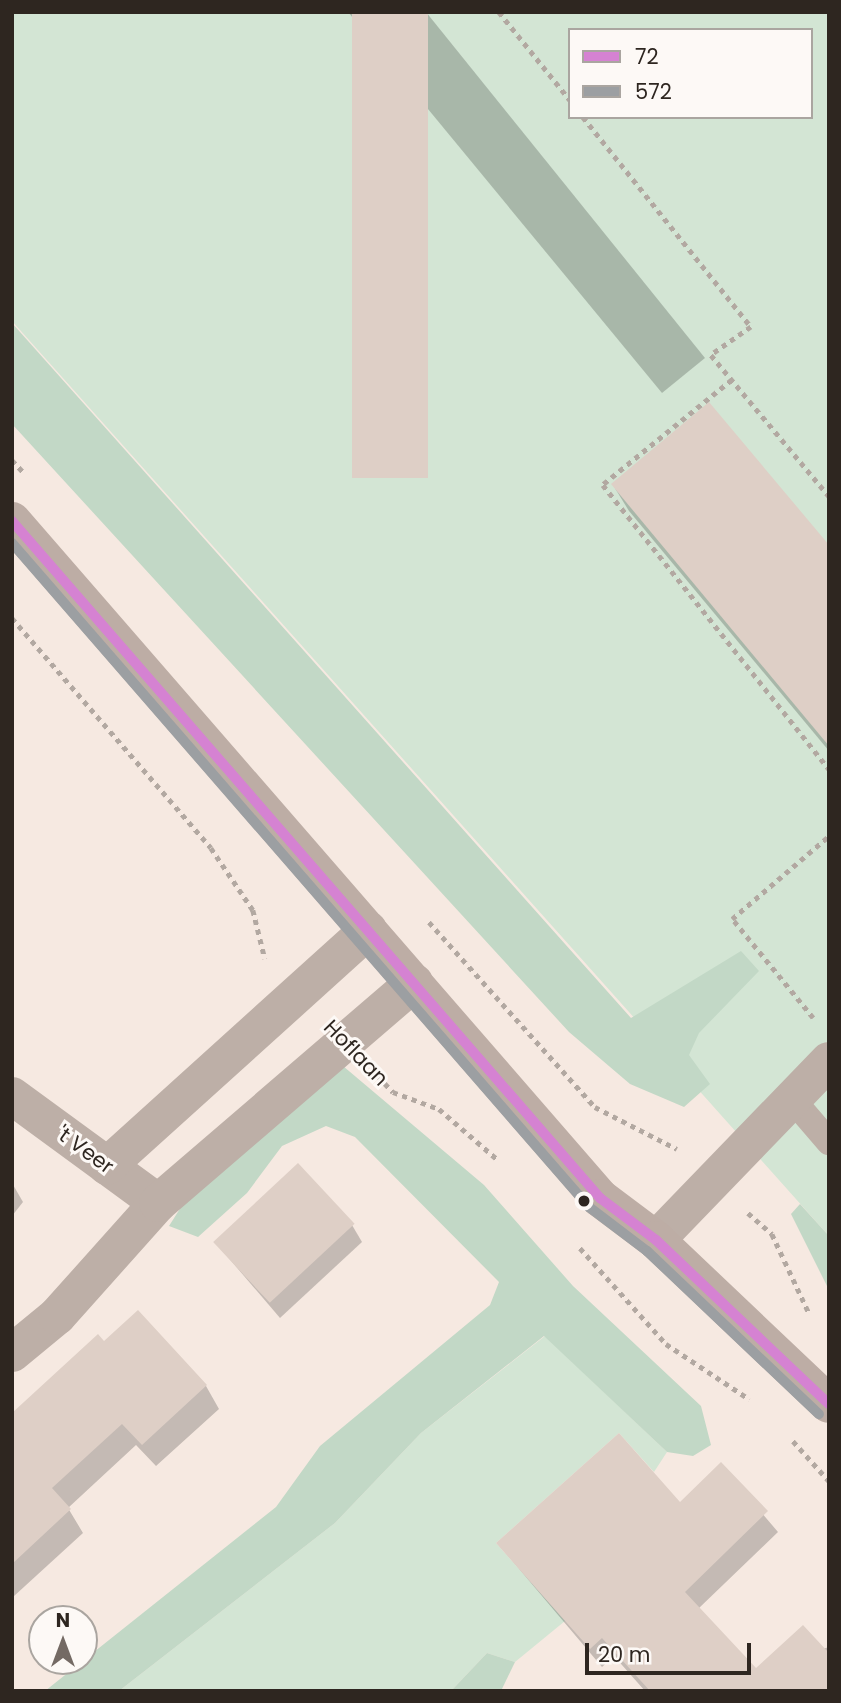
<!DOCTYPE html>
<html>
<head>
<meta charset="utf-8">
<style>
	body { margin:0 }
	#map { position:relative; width:841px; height:1703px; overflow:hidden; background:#f6e9e1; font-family:Poppins,sans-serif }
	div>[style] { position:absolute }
	.green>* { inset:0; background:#d3e5d4 }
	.forest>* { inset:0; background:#c2d8c6 }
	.shadow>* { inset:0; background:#0003 }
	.building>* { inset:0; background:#decfc6; transform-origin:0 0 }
	.path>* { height:4.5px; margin-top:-2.25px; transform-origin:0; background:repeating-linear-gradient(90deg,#b2a8a1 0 5px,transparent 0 10px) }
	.service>* { height:26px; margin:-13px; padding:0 13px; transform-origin:13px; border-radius:13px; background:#bdafa7 }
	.minor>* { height:38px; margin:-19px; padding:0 19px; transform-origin:19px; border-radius:19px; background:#bdafa7 }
	.secondary>* { height:38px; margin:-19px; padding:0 19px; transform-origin:19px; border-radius:19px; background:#bdada5 }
	.bus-1>* { height:10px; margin:-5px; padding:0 5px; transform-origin:5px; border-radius:5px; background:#d582d2 }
	.bus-2>* { height:10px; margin:-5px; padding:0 5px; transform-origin:5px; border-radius:5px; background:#9c9fa2 }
	.dots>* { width:19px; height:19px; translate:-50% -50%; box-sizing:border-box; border:4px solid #fdf9f6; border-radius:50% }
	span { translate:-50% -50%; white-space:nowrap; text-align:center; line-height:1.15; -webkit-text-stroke:6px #fdf9f6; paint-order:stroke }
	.street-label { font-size:21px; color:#2e2620 }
	.frame { position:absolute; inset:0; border:14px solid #2e2620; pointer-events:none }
	.legend { position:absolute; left:568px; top:28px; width:245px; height:91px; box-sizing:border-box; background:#fdf9f6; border:2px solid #aaa5a0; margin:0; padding:9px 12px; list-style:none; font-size:21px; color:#2e2620 }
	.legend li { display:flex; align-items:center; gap:14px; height:35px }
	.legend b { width:35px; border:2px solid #aaa5a0 }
	.north { position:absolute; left:28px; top:1605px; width:70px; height:70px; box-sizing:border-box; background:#fdf9f6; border:2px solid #aaa5a0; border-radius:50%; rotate:0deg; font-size:19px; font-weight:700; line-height:28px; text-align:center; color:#2e2620 }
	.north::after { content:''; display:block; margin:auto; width:24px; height:32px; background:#746a64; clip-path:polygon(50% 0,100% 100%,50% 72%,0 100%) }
	.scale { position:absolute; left:585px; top:1643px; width:166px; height:32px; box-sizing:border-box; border:4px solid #2e2620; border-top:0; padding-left:9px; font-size:21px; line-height:24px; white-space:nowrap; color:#2e2620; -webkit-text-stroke:5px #fdf9f6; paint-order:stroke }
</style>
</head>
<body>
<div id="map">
	<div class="green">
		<i style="clip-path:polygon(evenodd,12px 12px,829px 12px,829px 1236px,12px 321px,12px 12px,570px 30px,811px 30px,811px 117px,570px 117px,570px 30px)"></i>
		<i style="clip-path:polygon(545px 1336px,667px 1452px,654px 1472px,619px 1433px,496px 1543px,565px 1621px,515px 1662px,487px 1653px,451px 1691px,119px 1691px,335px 1523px,421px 1433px)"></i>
	</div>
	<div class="forest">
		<i style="clip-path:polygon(12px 323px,631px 1018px,741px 951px,759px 971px,699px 1033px,689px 1055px,710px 1084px,684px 1107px,630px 1084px,569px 1032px,12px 424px)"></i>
		<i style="clip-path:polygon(343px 1066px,484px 1185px,573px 1286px,701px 1406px,711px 1445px,693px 1456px,667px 1452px,544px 1336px,421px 1433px,335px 1523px,119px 1691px,45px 1691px,276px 1507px,320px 1446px,490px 1305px,499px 1282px,355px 1137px,326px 1126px,282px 1146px,247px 1193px,198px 1237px,169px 1226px,195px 1185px)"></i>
		<i style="clip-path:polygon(800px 1204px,829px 1236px,829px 1290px,791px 1214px)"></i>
		<i style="clip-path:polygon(487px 1653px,515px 1662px,501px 1691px,451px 1691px)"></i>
	</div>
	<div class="shadow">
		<i style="clip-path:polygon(348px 12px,426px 12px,705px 358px,662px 393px)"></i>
		<i style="clip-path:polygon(613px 485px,829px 548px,829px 751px,629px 511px)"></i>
		<i style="clip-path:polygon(12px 1183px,23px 1202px,12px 1216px)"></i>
		<i style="clip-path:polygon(352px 1225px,362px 1242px,280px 1318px,215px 1242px)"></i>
		<i style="clip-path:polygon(104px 1343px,206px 1386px,219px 1409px,156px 1466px,136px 1445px,68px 1508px,83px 1533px,13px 1597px,12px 1415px)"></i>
		<i style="clip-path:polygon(721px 1465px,778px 1532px,698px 1609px,756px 1670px,829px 1647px,829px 1691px,645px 1691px,614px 1656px,602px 1667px,498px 1544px,680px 1505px)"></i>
	</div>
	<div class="building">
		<i style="left:352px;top:12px;width:76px;height:466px"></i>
		<i style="clip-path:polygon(709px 402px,829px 545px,829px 746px,611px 484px)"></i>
		<i style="left:298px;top:1163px;width:83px;height:116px;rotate:47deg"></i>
		<i style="clip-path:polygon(138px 1310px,207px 1385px,142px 1445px,122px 1424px,52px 1488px,71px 1509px,12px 1564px,12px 1413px,98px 1334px,104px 1341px)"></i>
		<i style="clip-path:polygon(619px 1433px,680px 1502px,721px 1462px,768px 1511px,685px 1592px,756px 1668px,803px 1625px,829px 1653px,829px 1691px,650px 1691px,602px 1638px,590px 1649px,496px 1543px)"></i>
	</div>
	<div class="path">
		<i style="left:499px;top:12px;width:113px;rotate:51.1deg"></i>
		<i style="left:583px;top:117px;width:269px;rotate:51.3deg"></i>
		<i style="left:751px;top:327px;width:49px;rotate:145deg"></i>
		<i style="left:711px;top:355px;width:184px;rotate:50.1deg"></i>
		<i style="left:732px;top:380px;width:166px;rotate:140.9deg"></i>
		<i style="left:603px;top:485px;width:363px;rotate:51.5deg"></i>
		<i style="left:12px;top:460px;width:19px;rotate:47deg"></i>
		<i style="left:12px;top:618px;width:304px;rotate:49.1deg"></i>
		<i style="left:211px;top:848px;width:75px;rotate:55.9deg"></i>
		<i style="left:253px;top:910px;width:50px;rotate:76.2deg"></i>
		<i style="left:429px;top:922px;width:249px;rotate:48.1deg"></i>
		<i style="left:595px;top:1107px;width:92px;rotate:27.1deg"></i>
		<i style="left:813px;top:1018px;width:128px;rotate:-129.3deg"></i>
		<i style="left:732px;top:919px;width:128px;rotate:-40.6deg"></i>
		<i style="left:378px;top:1076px;width:22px;rotate:47deg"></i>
		<i style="left:393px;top:1092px;width:49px;rotate:20.3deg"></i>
		<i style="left:439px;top:1109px;width:77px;rotate:40.8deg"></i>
		<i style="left:748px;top:1213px;width:32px;rotate:41deg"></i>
		<i style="left:772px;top:1234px;width:89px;rotate:64.9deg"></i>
		<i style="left:580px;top:1248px;width:129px;rotate:48.1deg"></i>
		<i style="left:666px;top:1344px;width:100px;rotate:33.5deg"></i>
		<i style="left:793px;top:1441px;width:54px;rotate:48deg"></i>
	</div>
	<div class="service">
		<i style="left:792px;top:1099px;width:57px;rotate:49.3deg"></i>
	</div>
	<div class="minor">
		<i style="left:12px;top:1096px;width:181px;rotate:36.2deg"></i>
		<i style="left:107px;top:1166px;width:352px;rotate:-42.1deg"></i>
		<i style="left:656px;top:1240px;width:249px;rotate:-46deg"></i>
		<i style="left:12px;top:1353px;width:58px;rotate:-39.4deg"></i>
		<i style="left:57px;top:1316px;width:152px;rotate:-48.2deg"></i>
		<i style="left:158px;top:1203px;width:338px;rotate:-40.7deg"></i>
	</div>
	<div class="secondary">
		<i style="left:12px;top:521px;width:897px;rotate:49.02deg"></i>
		<i style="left:600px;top:1198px;width:70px;rotate:36.9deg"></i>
		<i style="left:656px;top:1240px;width:238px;rotate:43.5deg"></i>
	</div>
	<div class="bus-1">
		<i style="left:12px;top:521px;width:897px;rotate:49.02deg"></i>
		<i style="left:600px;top:1198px;width:70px;rotate:36.9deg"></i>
		<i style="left:656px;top:1240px;width:238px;rotate:43.5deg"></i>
	</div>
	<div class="bus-2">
		<i style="left:12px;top:543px;width:880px;rotate:49.01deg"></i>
		<i style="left:589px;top:1207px;width:73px;rotate:37.2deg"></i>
		<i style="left:647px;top:1251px;width:237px;rotate:43.5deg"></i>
	</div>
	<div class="dots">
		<i style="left:584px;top:1201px;background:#2e2620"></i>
	</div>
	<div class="street-label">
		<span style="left:356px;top:1053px;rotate:46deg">Hoflaan</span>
		<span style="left:85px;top:1150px;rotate:36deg">'t Veer</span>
	</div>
	<div class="frame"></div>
	<ul class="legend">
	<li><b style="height:9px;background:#d582d2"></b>72</li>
	<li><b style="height:9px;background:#9c9fa2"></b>572</li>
	</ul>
	<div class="north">N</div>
	<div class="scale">20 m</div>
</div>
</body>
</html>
